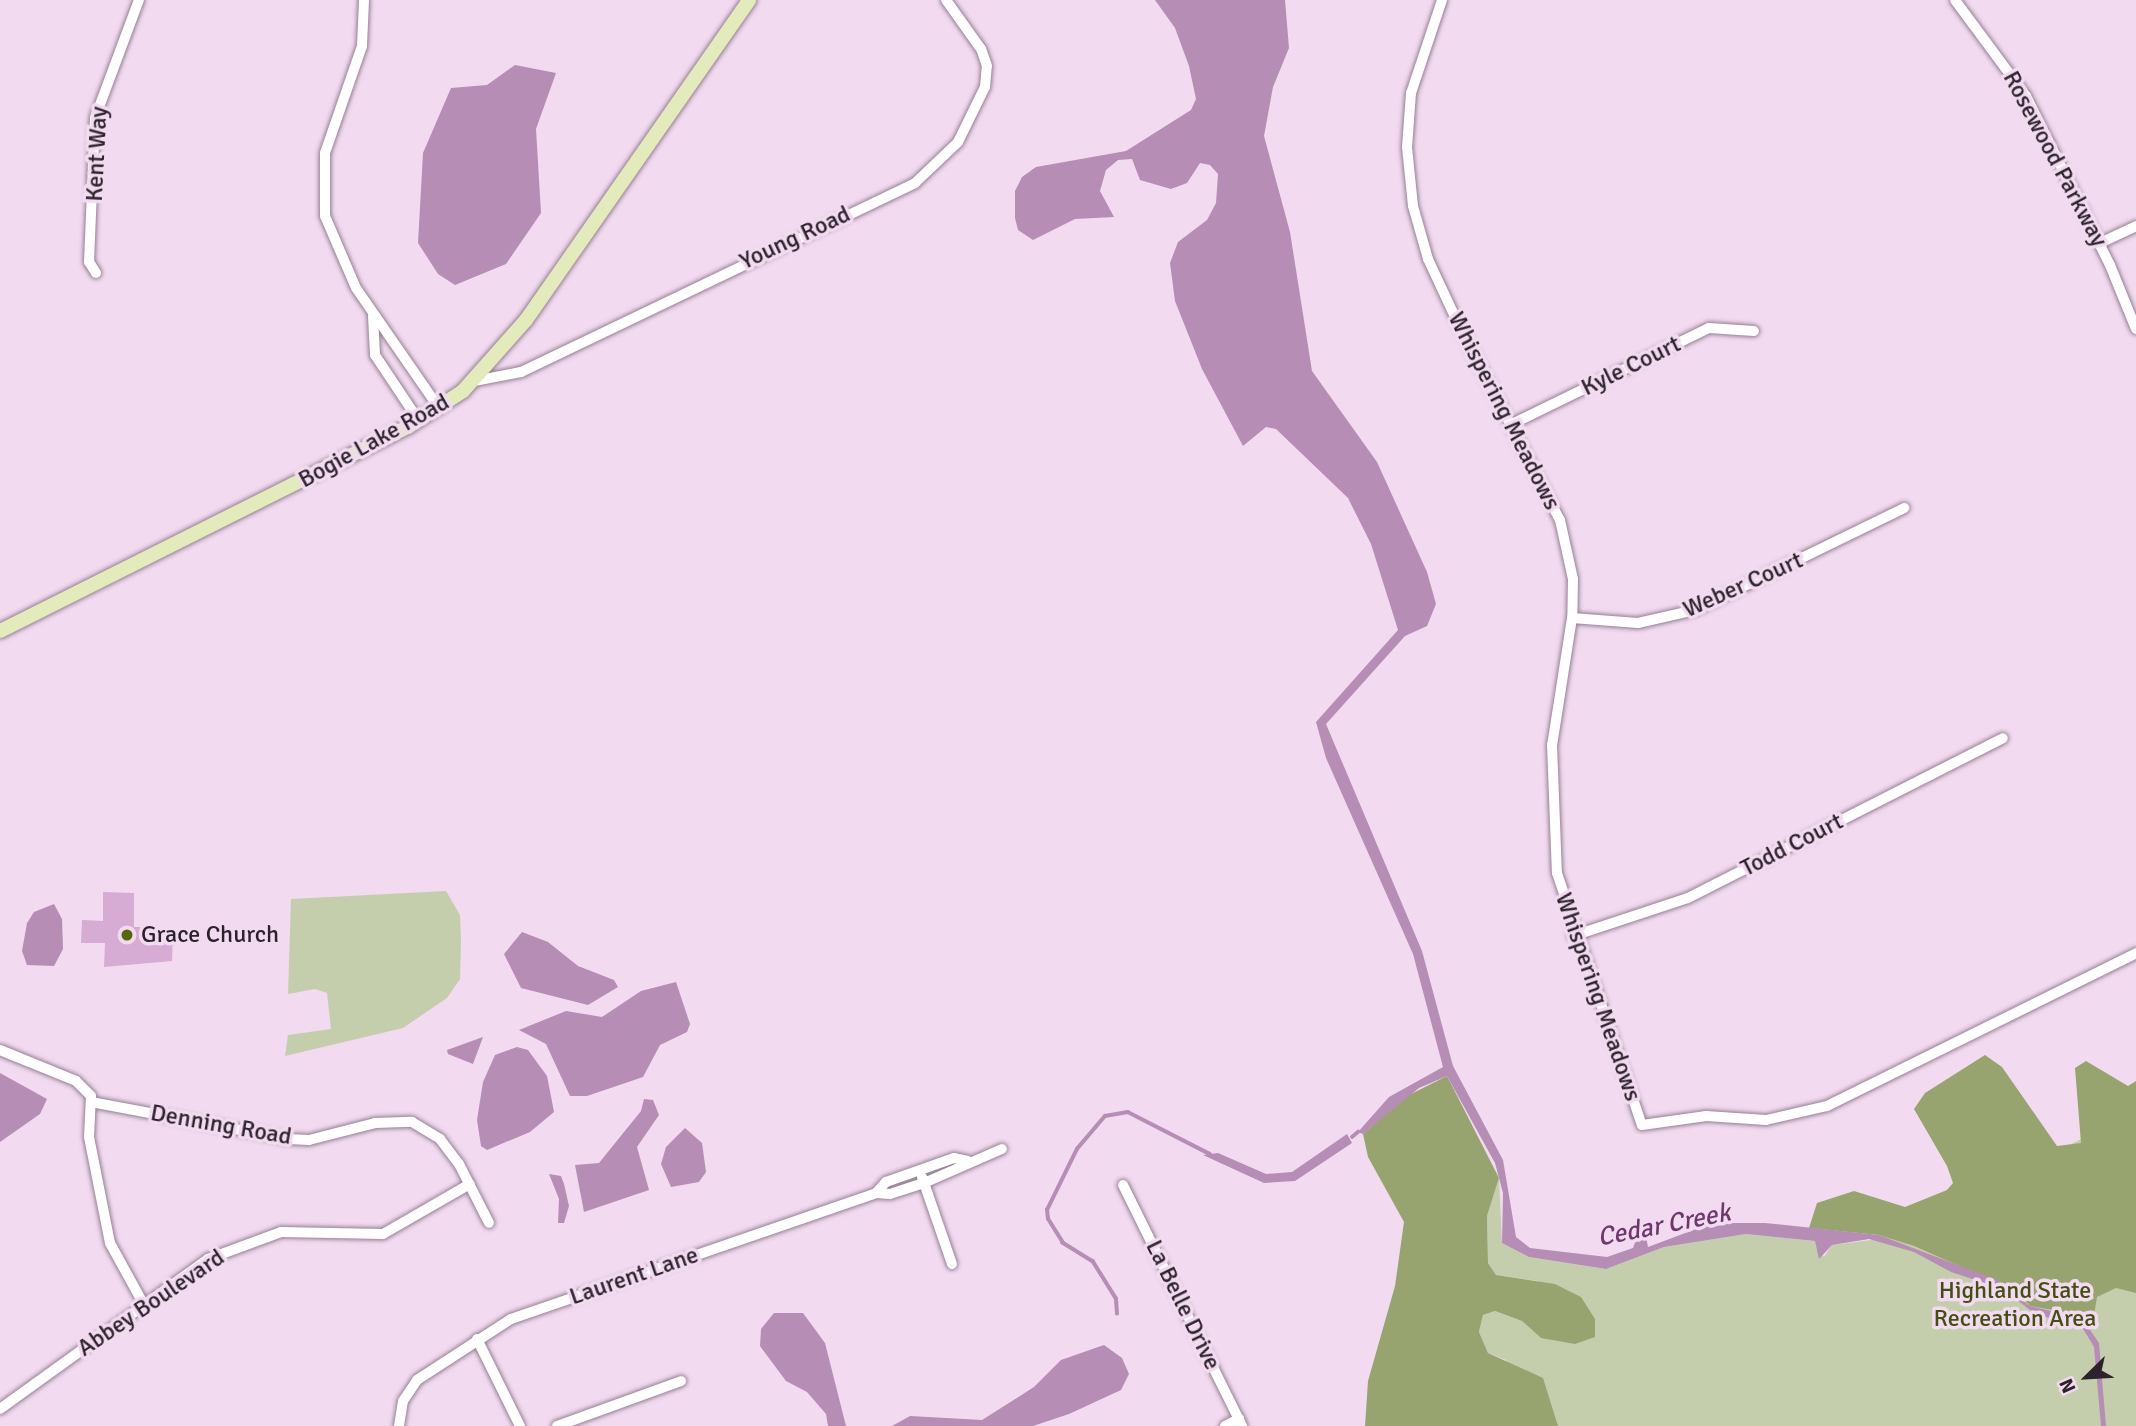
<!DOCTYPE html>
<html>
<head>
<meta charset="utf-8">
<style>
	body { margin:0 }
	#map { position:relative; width:2136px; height:1426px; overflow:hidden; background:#f2daf0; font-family:Signika,sans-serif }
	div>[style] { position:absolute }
	.green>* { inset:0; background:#c5ceac }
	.forest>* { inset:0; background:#98a46f }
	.water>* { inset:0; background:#b68db4 }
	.stream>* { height:3.5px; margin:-1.75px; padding:0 1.75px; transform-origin:1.75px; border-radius:1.75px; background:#b68db4 }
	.building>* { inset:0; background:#d6abd4 }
	.roads { filter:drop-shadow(0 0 2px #968094) drop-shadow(0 0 2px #968094) }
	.street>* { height:10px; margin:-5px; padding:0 5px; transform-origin:5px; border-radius:5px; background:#fff }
	.secondary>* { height:14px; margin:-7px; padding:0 7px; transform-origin:7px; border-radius:7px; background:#e3ebbc }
	.dots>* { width:19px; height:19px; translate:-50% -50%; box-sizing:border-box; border:4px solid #f2daf0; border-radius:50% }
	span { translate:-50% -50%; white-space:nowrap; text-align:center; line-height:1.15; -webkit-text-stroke:7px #f2daf0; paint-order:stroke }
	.street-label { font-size:24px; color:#2b222b }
	.poi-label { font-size:24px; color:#2b222b }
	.left { translate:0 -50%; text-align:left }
	.park-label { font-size:24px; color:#444e11 }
	.water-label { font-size:26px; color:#6d386c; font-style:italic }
	.north { position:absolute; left:2052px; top:1342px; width:70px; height:70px; -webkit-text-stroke:5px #f2daf0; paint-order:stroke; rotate:246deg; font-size:19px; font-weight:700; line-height:28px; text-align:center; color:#2b222b }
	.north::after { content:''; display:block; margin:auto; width:24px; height:32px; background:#2b222b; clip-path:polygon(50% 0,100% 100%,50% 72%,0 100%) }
</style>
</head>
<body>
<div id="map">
	<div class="green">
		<i style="clip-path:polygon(446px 891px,460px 915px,461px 942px,460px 979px,447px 998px,403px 1028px,285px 1056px,288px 1035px,331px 1029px,327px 993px,315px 989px,288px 994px,291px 899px)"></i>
		<i style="clip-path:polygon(2136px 1113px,2136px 1426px,1481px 1426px,1506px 1360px,1488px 1353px,1479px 1332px,1483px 1315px,1495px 1311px,1522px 1321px,1541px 1338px,1538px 1281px,1496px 1275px,1488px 1263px,1487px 1216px,1499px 1178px,1502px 1243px,1529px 1257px,1606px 1269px,1664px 1247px,1746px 1234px,1815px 1241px,1824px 1257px,1832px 1245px,1871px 1240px)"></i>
	</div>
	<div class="forest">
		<i style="clip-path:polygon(1985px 1055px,2002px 1067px,2057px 1146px,2081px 1143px,2075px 1068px,2086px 1061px,2128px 1086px,2136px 1081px,2136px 1293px,2116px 1288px,2097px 1297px,2092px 1328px,2075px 1314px,2030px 1306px,2016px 1291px,1914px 1246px,1879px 1235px,1809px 1228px,1817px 1203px,1854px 1191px,1905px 1207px,1947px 1190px,1953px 1183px,1947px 1166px,1914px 1109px,1925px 1093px)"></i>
		<i style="clip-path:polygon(1447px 1076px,1499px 1178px,1487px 1216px,1488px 1263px,1496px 1275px,1555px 1284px,1581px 1297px,1595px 1319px,1595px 1337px,1575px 1344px,1541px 1338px,1522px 1321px,1495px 1311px,1483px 1315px,1479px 1332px,1488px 1353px,1543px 1378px,1558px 1426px,1365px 1426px,1368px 1381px,1395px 1286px,1404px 1222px,1368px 1157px,1363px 1134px,1407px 1096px)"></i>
	</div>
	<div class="water">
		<i style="clip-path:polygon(1155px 0,1285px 0,1289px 48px,1273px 87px,1264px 136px,1290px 232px,1312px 371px,1377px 462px,1427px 572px,1436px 604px,1427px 626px,1405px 636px,1326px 724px,1422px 951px,1453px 1066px,1503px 1160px,1516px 1237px,1530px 1248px,1607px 1257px,1633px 1248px,1643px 1221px,1648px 1247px,1712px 1223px,1765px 1223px,1879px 1235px,1997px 1280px,2030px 1306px,2082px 1318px,2099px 1343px,2106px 1426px,2101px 1426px,2094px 1347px,2082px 1327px,2035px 1314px,2003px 1289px,1951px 1272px,1914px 1252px,1869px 1239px,1832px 1245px,1819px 1259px,1815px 1241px,1746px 1234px,1664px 1247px,1606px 1269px,1529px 1257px,1502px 1243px,1503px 1193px,1495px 1163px,1447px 1076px,1419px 1088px,1363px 1134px,1358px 1132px,1389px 1097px,1443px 1067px,1413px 954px,1326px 758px,1316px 722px,1398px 630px,1371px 544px,1348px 498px,1276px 429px,1266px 427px,1243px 446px,1202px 369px,1175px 301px,1170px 263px,1178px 242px,1207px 220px,1216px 203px,1218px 174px,1210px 165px,1200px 163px,1187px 183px,1171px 189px,1140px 180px,1132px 159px,1118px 160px,1106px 170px,1100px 191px,1114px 217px,1075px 219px,1033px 240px,1018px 230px,1015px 218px,1015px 191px,1022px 177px,1036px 167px,1126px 151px,1191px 110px,1196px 99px,1189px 66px,1175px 28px)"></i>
		<i style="clip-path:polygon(515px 65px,556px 73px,536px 129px,541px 213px,506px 264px,455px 285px,438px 274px,418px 243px,423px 153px,451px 88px,487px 85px)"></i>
		<i style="clip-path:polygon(54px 904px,62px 919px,63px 949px,54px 966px,27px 965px,22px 951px,27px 923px,34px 912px)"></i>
		<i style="clip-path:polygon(522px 932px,548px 942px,578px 966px,614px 980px,618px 987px,588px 1005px,521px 988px,504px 954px)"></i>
		<i style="clip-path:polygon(676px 982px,690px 1024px,687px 1032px,660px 1045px,643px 1077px,587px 1096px,570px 1096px,546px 1044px,519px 1030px,566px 1011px,602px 1017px,641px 991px)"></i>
		<i style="clip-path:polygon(483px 1037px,473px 1064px,448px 1054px,447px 1050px)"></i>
		<i style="clip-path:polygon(517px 1047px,528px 1050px,547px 1076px,554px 1112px,530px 1132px,487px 1150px,481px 1146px,477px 1120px,483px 1082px,495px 1055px)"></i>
		<i style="clip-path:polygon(0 1073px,47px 1099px,40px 1114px,0 1142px)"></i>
		<i style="clip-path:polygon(644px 1099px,653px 1100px,659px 1115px,637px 1147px,649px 1190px,584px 1212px,575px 1165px,599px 1163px,641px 1111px)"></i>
		<i style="clip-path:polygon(685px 1128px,702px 1143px,706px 1172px,699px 1182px,671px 1187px,661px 1164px,666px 1147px)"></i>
		<i style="clip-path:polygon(1347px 1134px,1352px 1143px,1295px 1181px,1264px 1183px,1203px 1155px,1218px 1153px,1266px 1174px,1292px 1172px)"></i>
		<i style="clip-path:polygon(549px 1174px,561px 1176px,564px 1184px,569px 1206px,564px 1223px,558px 1223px,559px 1199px)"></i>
		<i style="clip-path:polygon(774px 1313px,803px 1313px,825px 1343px,846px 1426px,828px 1426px,826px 1414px,807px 1392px,786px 1381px,760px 1346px,761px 1329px)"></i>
		<i style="clip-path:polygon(1104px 1345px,1122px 1358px,1129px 1374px,1121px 1390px,1069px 1414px,1033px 1426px,892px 1426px,910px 1416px,982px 1420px,1034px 1387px,1061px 1360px)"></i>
	</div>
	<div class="stream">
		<i style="left:1352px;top:1137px;width:8px;rotate:-40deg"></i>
		<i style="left:1117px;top:1314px;width:15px;rotate:-94deg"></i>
		<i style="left:1116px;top:1299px;width:44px;rotate:-121.9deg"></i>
		<i style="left:1093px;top:1262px;width:36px;rotate:-148deg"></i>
		<i style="left:1063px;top:1243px;width:28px;rotate:-122deg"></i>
		<i style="left:1048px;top:1219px;width:9px;rotate:-96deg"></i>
		<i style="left:1047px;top:1210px;width:68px;rotate:-63.8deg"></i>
		<i style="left:1077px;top:1149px;width:43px;rotate:-49.7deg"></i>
		<i style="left:1105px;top:1116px;width:23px;rotate:-10deg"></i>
		<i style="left:1128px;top:1112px;width:92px;rotate:27.1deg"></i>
	</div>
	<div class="building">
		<i style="clip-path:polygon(103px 892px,134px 893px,134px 927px,173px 927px,172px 961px,104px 967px,105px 943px,81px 943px,82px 920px,103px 921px)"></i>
	</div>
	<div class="roads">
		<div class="street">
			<i style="left:364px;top:0;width:46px;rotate:92.5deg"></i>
			<i style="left:362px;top:46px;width:113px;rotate:109.1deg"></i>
			<i style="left:325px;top:153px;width:63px;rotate:90deg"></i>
			<i style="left:325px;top:216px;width:78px;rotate:66.7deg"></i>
			<i style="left:356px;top:288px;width:146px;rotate:55.3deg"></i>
			<i style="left:1442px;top:0;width:98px;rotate:108.4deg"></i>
			<i style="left:1411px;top:93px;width:54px;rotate:94.2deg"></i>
			<i style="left:1407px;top:147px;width:59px;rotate:84.2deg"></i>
			<i style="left:1413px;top:206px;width:55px;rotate:74.2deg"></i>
			<i style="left:1428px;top:259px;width:64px;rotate:65deg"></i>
			<i style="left:1455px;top:317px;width:229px;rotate:62.7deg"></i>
			<i style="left:1560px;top:520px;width:60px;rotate:77.6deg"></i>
			<i style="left:1573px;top:579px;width:39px;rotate:91deg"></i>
			<i style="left:1572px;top:618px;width:129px;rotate:98.9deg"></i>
			<i style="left:1552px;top:745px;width:128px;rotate:87.8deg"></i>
			<i style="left:1557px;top:873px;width:266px;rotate:71.4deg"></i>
			<i style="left:1642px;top:1125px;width:65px;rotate:-8deg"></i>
			<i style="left:1706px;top:1116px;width:60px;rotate:3.8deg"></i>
			<i style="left:1766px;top:1120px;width:63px;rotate:-12.9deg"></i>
			<i style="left:1827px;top:1106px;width:345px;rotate:-26.3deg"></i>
			<i style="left:1955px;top:0;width:119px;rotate:53.5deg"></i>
			<i style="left:2026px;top:96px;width:189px;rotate:63.6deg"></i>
			<i style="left:2110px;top:265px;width:69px;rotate:67.9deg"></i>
			<i style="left:2100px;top:243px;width:40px;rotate:-25deg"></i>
			<i style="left:96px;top:273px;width:13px;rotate:-122deg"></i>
			<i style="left:89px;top:262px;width:144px;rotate:-87.6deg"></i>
			<i style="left:95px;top:118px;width:126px;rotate:-69.6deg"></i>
			<i style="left:373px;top:316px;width:39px;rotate:87deg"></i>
			<i style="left:375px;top:355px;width:79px;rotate:56.3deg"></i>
			<i style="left:475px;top:381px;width:47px;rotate:-11.1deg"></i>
			<i style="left:521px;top:372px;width:437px;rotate:-25.6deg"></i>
			<i style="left:915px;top:183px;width:59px;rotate:-43.6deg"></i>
			<i style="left:958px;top:142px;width:61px;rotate:-63.9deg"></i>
			<i style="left:985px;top:87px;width:21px;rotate:-85deg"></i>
			<i style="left:987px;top:66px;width:18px;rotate:-109deg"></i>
			<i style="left:981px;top:49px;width:60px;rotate:-125.5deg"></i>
			<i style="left:1512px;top:424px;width:219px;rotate:-26deg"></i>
			<i style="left:1709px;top:328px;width:45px;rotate:3.8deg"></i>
			<i style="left:1572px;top:618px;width:66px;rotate:4.3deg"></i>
			<i style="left:1638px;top:623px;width:58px;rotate:-12.8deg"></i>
			<i style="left:1695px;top:610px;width:233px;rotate:-26deg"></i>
			<i style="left:1573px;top:936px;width:121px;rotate:-18.3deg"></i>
			<i style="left:1688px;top:898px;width:353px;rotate:-26.9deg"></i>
			<i style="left:0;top:1050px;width:82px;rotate:22.2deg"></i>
			<i style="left:76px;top:1081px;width:21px;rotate:45deg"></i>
			<i style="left:91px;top:1096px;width:41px;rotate:92.8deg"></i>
			<i style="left:89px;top:1137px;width:108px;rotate:78.8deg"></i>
			<i style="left:110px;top:1243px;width:68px;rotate:61.2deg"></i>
			<i style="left:91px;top:1102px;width:201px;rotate:10.6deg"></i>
			<i style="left:289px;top:1139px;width:20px;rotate:3deg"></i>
			<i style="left:309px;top:1140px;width:68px;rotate:-14.4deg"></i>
			<i style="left:375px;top:1123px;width:37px;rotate:-2deg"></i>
			<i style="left:412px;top:1122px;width:33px;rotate:31deg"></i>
			<i style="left:440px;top:1139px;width:31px;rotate:53deg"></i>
			<i style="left:459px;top:1164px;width:66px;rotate:63deg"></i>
			<i style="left:922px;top:1177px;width:92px;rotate:71deg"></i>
			<i style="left:1123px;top:1185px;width:269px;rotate:63.7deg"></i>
			<i style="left:876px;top:1193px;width:15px;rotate:-48deg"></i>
			<i style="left:886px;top:1182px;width:72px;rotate:-19.4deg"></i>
			<i style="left:954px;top:1158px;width:14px;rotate:12deg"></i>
			<i style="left:477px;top:1339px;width:97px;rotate:63.7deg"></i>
			<i style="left:0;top:1409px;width:256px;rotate:-35.8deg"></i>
			<i style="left:208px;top:1259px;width:78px;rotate:-20.3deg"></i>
			<i style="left:281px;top:1232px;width:102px;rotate:1.1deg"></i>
			<i style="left:383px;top:1234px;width:100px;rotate:-29.9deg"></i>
			<i style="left:399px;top:1426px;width:25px;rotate:-81deg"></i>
			<i style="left:403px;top:1401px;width:25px;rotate:-56deg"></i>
			<i style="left:417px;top:1380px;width:112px;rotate:-33deg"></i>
			<i style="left:511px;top:1319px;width:386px;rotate:-19deg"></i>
			<i style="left:876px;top:1193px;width:14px;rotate:4deg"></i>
			<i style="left:890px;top:1194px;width:36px;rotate:-18deg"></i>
			<i style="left:924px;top:1183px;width:85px;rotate:-23.6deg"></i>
			<i style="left:557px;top:1426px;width:132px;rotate:-19.9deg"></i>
			<i style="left:1225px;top:1426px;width:16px;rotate:-27deg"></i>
		</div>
		<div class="secondary">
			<i style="left:0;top:631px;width:456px;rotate:-26.6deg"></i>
			<i style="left:408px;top:427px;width:66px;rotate:-33.2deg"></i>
			<i style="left:463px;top:391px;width:95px;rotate:-48.4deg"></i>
			<i style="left:526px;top:320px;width:390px;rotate:-55.1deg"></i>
		</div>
	</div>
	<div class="dots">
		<i style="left:127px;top:935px;background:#57650b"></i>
	</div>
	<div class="street-label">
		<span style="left:97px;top:154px;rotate:-87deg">Kent Way</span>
		<span style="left:2055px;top:159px;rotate:62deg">Rosewood Parkway</span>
		<span style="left:795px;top:238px;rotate:-25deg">Young Road</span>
		<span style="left:1631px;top:366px;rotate:-26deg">Kyle Court</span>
		<span style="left:1504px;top:411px;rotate:63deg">Whispering Meadows</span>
		<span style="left:374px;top:441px;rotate:-29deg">Bogie Lake Road</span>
		<span style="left:1743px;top:585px;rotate:-24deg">Weber Court</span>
		<span style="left:1792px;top:845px;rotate:-27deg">Todd Court</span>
		<span style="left:1598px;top:997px;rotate:71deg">Whispering Meadows</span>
		<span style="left:221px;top:1125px;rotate:10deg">Denning Road</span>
		<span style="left:634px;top:1276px;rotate:-19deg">Laurent Lane</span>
		<span style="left:151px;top:1303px;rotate:-34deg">Abbey Boulevard</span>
		<span style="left:1183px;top:1305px;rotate:64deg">La Belle Drive</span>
	</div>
	<div class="poi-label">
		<span class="left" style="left:141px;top:935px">Grace Church</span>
	</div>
	<div class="park-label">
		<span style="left:2015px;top:1305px">Highland State<br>Recreation Area</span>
	</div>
	<div class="water-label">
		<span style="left:1664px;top:1226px;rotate:-11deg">Cedar Creek</span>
	</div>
	<div class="north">N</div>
</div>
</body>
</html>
